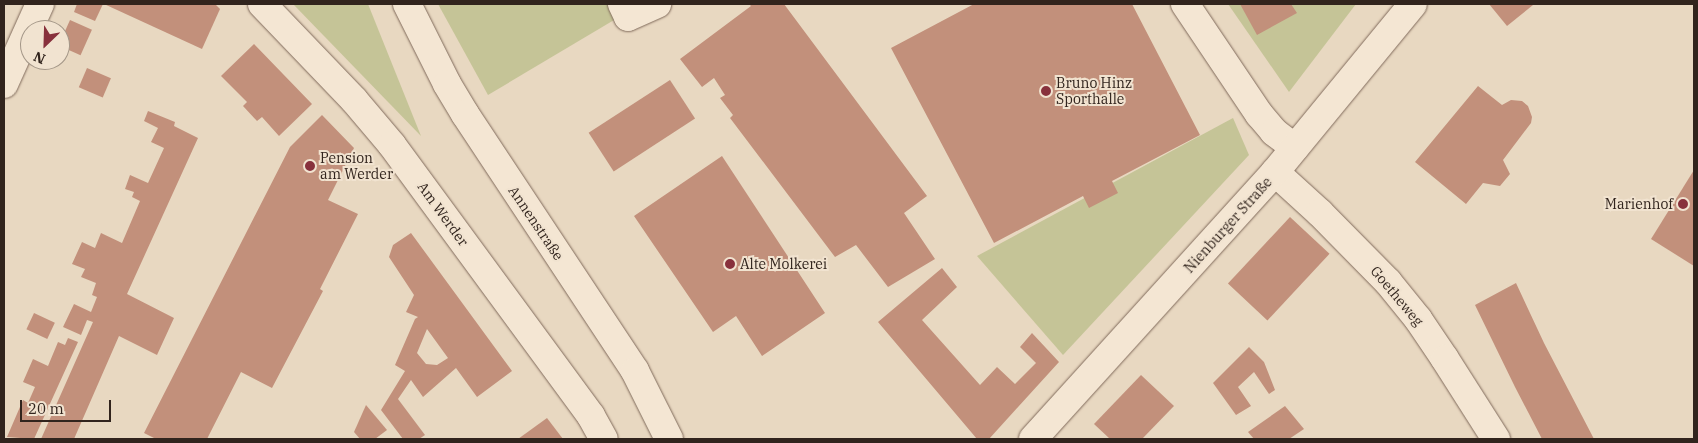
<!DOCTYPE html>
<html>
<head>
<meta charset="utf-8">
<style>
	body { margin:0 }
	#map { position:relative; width:1698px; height:443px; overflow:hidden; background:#e8d8c1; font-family:"IBM Plex Serif",serif }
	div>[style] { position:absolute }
	.green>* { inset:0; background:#c5c497 }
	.building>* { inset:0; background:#c2907b; transform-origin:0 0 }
	.roads { filter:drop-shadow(0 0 1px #806a5b) drop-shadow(0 0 1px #806a5b) }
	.street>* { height:28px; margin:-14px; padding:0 14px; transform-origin:14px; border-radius:14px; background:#f4e6d3 }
	.secondary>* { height:28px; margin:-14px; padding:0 14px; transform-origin:14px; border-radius:14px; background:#f4e6d3 }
	.dots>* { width:14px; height:14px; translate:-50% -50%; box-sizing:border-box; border:2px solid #f1e3d0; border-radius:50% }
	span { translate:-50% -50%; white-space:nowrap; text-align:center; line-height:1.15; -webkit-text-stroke:4px #f1e3d0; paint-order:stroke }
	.poi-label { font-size:14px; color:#31241d }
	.left { translate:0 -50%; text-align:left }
	.right { translate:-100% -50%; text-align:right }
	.street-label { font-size:14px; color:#31241d }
	.frame { position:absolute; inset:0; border:5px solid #31241d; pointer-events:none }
	.north { position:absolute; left:20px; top:20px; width:50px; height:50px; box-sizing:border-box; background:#f1e3d0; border:1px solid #a49788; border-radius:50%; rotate:204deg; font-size:14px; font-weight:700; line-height:20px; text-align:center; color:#31241d }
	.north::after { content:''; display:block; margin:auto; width:18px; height:22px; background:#88313c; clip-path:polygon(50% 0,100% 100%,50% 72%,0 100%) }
	.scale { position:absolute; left:20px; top:400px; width:91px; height:22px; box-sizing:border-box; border:2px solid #31241d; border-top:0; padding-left:6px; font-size:15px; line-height:18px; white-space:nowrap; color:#31241d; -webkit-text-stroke:4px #f1e3d0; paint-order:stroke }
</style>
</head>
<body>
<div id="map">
	<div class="green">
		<i style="clip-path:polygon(293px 4px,368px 4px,421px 136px)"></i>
		<i style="clip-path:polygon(438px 4px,641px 4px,488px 95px)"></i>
		<i style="clip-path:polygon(1228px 4px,1356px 4px,1289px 92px)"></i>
		<i style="clip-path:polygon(1233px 118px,1249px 155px,1063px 355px,977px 256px)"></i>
	</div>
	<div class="building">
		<i style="clip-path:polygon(77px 4px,103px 4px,95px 21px,74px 12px)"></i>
		<i style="clip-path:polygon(104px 4px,215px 4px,220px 9px,202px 49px)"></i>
		<i style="clip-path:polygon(749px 4px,784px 4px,927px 196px,904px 213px,935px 259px,888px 287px,856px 245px,835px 257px,730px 118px,733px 115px,720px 98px,725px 95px,714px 78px,702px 87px,680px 59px,751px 6px)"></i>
		<i style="clip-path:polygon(974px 4px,1132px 4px,1200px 135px,1112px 181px,1118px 193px,1089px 208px,1083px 196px,994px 243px,891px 48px)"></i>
		<i style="clip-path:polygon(1240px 4px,1291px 4px,1297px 13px,1257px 35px)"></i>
		<i style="clip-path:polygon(1489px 4px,1532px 4px,1533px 5px,1507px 26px)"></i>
		<i style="left:70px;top:20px;width:24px;height:28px;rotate:24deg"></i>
		<i style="clip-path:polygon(254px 44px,312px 104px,279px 136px,262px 117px,257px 121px,243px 106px,247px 102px,221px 76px)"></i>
		<i style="left:87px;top:68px;width:26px;height:21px;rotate:23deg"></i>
		<i style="left:670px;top:80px;width:46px;height:97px;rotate:57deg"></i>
		<i style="clip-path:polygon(1478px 86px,1502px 105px,1511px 100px,1522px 101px,1528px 106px,1532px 117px,1531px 123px,1503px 160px,1510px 174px,1500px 186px,1483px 183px,1466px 204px,1415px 162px)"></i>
		<i style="clip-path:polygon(148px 111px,175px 122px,174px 126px,198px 138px,127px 294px,174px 318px,157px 355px,119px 336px,74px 439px,41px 439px,93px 322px,87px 320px,81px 335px,63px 327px,74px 304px,91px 312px,97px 297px,92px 295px,96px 283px,81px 277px,85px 269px,72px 264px,82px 242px,95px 248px,101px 233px,122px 243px,140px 201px,132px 197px,134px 192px,125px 189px,130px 175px,148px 183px,164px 148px,151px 142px,158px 128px,144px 121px)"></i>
		<i style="clip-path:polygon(322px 115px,354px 148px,328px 200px,358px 214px,320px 289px,323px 291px,272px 388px,241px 372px,207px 439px,156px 439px,144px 433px,290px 147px)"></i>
		<i style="clip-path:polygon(722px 156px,825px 313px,762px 356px,736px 316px,713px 332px,634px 216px)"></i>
		<i style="clip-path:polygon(1694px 170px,1694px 266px,1651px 239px)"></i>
		<i style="left:1290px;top:217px;width:54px;height:91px;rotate:43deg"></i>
		<i style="clip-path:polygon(evenodd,411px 233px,512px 371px,477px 397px,456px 368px,423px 397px,411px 380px,398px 399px,425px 435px,419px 439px,403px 439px,381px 410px,405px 371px,395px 365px,415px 319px,418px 317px,406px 312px,414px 295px,389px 257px,393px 245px,411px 233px,427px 329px,448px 358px,437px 365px,426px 364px,417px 353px,427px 329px)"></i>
		<i style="clip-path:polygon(942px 268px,957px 287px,922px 320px,980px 385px,997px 367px,1015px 384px,1036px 363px,1020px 347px,1032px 333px,1059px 362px,989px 439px,977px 439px,878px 322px)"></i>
		<i style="clip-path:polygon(1516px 283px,1544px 343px,1594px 439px,1542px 439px,1515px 387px,1475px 305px)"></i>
		<i style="left:34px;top:313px;width:23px;height:18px;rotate:25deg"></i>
		<i style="clip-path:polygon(68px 338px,78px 342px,34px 439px,7px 437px,23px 400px,28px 403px,35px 387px,23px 382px,33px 359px,48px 366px,58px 342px,65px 345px)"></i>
		<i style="clip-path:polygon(1249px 347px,1264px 362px,1275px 390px,1269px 394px,1254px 372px,1238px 387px,1251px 406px,1236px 415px,1213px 383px)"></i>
		<i style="clip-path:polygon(1141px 375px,1174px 406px,1142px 439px,1110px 439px,1094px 424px)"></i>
		<i style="clip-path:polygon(366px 405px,387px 430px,375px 439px,360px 439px,354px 432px)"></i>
		<i style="clip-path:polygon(1285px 406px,1304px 429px,1289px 439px,1254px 439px,1248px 432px)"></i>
		<i style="clip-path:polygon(547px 418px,563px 439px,518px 439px)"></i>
	</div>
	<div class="roads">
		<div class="street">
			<i style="left:262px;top:4px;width:133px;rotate:46.2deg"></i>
			<i style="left:354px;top:100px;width:59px;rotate:49.8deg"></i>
			<i style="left:392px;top:145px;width:336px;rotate:53.7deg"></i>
			<i style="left:591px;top:416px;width:26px;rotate:61deg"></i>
			<i style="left:622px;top:4px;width:14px;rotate:65deg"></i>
			<i style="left:628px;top:17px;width:32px;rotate:-24deg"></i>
			<i style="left:1185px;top:4px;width:133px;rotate:56.1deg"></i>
			<i style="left:1259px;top:114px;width:23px;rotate:50deg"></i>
			<i style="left:1274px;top:132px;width:26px;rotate:37deg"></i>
			<i style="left:4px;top:84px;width:88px;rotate:-65.8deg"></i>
			<i style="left:1275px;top:172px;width:61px;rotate:42.3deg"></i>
			<i style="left:1320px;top:213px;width:97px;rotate:45.4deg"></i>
			<i style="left:1388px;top:282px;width:48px;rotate:51deg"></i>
			<i style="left:1418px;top:319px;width:48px;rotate:56deg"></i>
			<i style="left:1445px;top:359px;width:95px;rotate:57.5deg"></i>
		</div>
		<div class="secondary">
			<i style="left:407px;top:4px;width:89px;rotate:63.4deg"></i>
			<i style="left:447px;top:84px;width:35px;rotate:59deg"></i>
			<i style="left:465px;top:114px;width:308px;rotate:56.5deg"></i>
			<i style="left:635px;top:371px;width:76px;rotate:63.4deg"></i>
			<i style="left:1033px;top:439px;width:360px;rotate:-47.8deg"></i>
			<i style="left:1275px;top:172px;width:217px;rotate:-50.6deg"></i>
		</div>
	</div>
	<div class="dots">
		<i style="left:1046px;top:91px;background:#88313c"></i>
		<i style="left:310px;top:166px;background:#88313c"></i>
		<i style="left:1683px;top:204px;background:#88313c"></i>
		<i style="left:730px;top:264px;background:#88313c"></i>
	</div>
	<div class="poi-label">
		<span class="left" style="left:1056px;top:91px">Bruno Hinz<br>Sporthalle</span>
		<span class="left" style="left:320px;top:166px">Pension<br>am Werder</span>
		<span class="right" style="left:1673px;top:204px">Marienhof</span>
		<span class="left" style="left:740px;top:264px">Alte Molkerei</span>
	</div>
	<div class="street-label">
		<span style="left:443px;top:214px;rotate:54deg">Am Werder</span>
		<span style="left:536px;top:223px;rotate:56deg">Annenstraße</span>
		<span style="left:1228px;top:225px;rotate:-48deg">Nienburger Straße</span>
		<span style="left:1397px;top:296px;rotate:50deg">Goetheweg</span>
	</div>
	<div class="frame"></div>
	<div class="north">N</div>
	<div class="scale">20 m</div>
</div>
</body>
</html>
